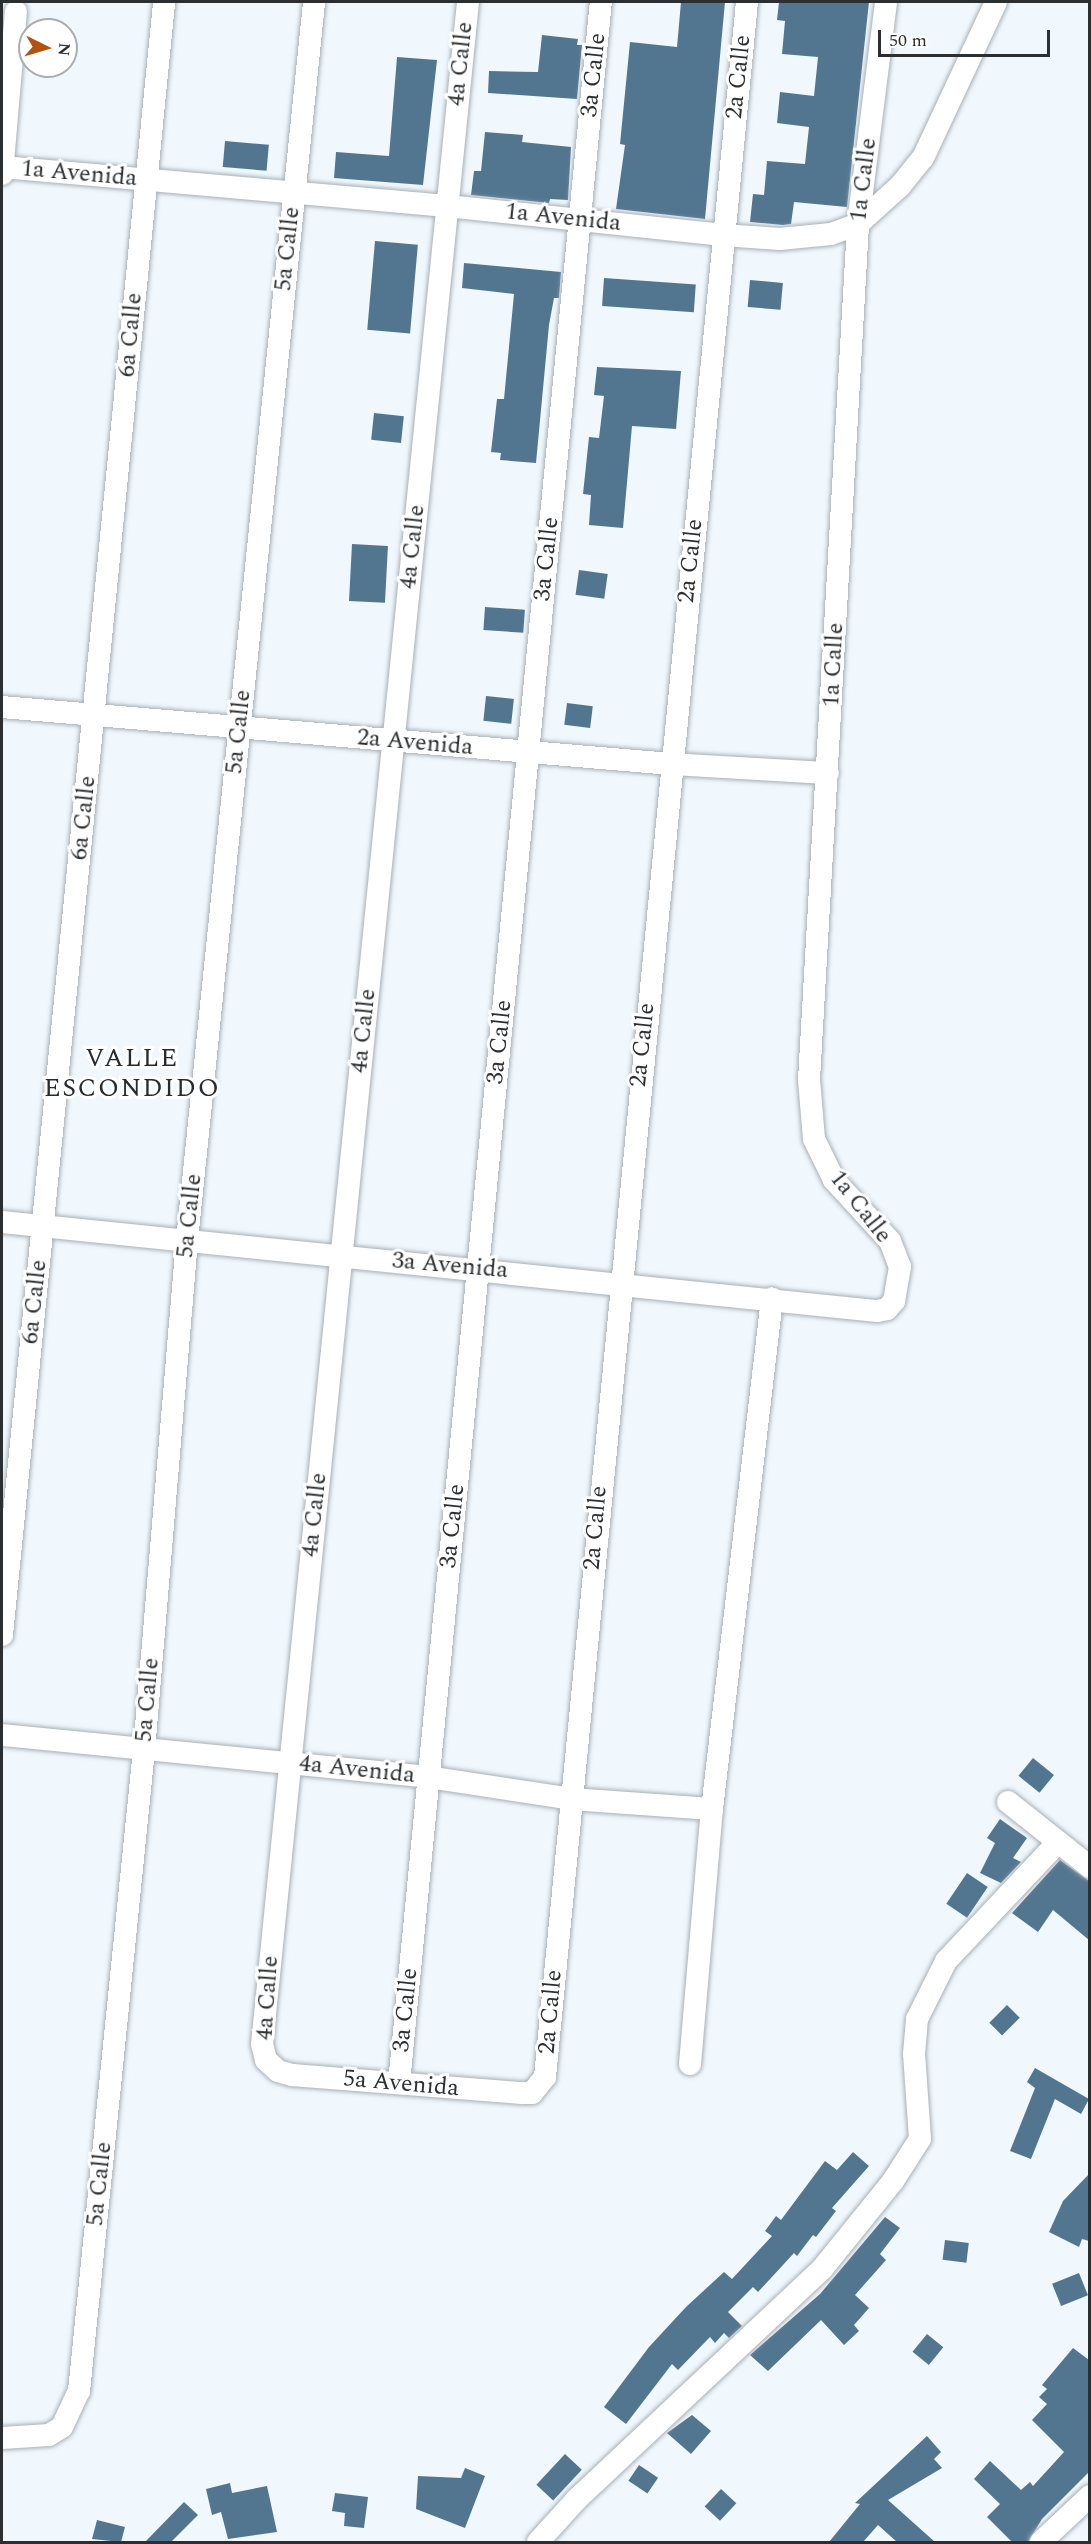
<!DOCTYPE html>
<html>
<head>
<meta charset="utf-8">
<style>
	body { margin:0 }
	#map { position:relative; width:1091px; height:2544px; overflow:hidden; background:#f0f8fe; font-family:Spectral,serif }
	div>[style] { position:absolute }
	.building>* { inset:0; background:#537690; transform-origin:0 0 }
	.roads { filter:drop-shadow(0 0 2px #a8afb5) drop-shadow(0 0 2px #a8afb5) }
	.minor>* { height:22px; margin:-11px; padding:0 11px; transform-origin:11px; border-radius:11px; background:#fff }
	span { translate:-50% -50%; white-space:nowrap; text-align:center; line-height:1.15; -webkit-text-stroke:6px #fff; paint-order:stroke }
	.street-label { font-size:24px; color:#2c2f31 }
	.neighbourhood-label { font-size:26px; color:#262b30; letter-spacing:1.5px }
	.frame { position:absolute; inset:0; border:3px solid #2c2f31; pointer-events:none }
	.north { position:absolute; left:18px; top:18px; width:60px; height:60px; box-sizing:border-box; background:#fff; border:2px solid #abacad; border-radius:50%; rotate:95deg; font-size:16px; font-weight:700; line-height:24px; text-align:center; color:#2c2f31 }
	.north::after { content:''; display:block; margin:auto; width:21px; height:27px; background:#b3520f; clip-path:polygon(50% 0,100% 100%,50% 72%,0 100%) }
	.scale { position:absolute; left:878px; top:30px; width:172px; height:27px; box-sizing:border-box; border:3px solid #2c2f31; border-top:0; padding-left:8px; font-size:18px; line-height:21px; white-space:nowrap; color:#2c2f31; -webkit-text-stroke:4px #fff; paint-order:stroke }
</style>
</head>
<body>
<div id="map">
	<div class="building">
		<i style="clip-path:polygon(681px 2px,725px 2px,705px 219px,616px 209px,625px 145px,620px 144px,630px 42px,677px 47px)"></i>
		<i style="clip-path:polygon(779px 2px,869px 2px,847px 207px,794px 202px,791px 224px,783px 225px,750px 222px,753px 194px,764px 195px,767px 161px,805px 164px,809px 127px,777px 123px,780px 92px,814px 96px,818px 57px,782px 54px,785px 21px,777px 20px)"></i>
		<i style="clip-path:polygon(542px 35px,578px 39px,577px 45px,582px 45px,577px 99px,488px 93px,489px 71px,538px 72px)"></i>
		<i style="clip-path:polygon(397px 57px,437px 60px,423px 185px,334px 178px,336px 152px,389px 156px)"></i>
		<i style="clip-path:polygon(485px 132px,523px 135px,522px 142px,571px 147px,568px 200px,550px 199px,549px 203px,471px 195px,474px 171px,481px 171px)"></i>
		<i style="left:225px;top:141px;width:44px;height:26px;rotate:5deg"></i>
		<i style="left:375px;top:241px;width:43px;height:89px;rotate:5deg"></i>
		<i style="clip-path:polygon(464px 263px,561px 272px,559px 298px,554px 298px,549px 325px,536px 463px,500px 460px,501px 453px,491px 452px,497px 399px,504px 399px,514px 294px,462px 288px)"></i>
		<i style="left:604px;top:278px;width:92px;height:28px;rotate:4deg"></i>
		<i style="left:750px;top:280px;width:33px;height:27px;rotate:5deg"></i>
		<i style="clip-path:polygon(597px 367px,681px 371px,676px 429px,632px 426px,623px 528px,589px 525px,591px 495px,583px 494px,589px 437px,599px 438px,604px 396px,594px 395px)"></i>
		<i style="left:374px;top:413px;width:30px;height:27px;rotate:6deg"></i>
		<i style="left:352px;top:544px;width:36px;height:57px;rotate:3deg"></i>
		<i style="left:579px;top:570px;width:29px;height:25px;rotate:8deg"></i>
		<i style="left:485px;top:607px;width:40px;height:23px;rotate:4deg"></i>
		<i style="left:486px;top:696px;width:28px;height:25px;rotate:6deg"></i>
		<i style="left:567px;top:703px;width:26px;height:22px;rotate:7deg"></i>
		<i style="left:1033px;top:1758px;width:27px;height:23px;rotate:39deg"></i>
		<i style="clip-path:polygon(1000px 1819px,1027px 1838px,1013px 1858px,1021px 1862px,1001px 1883px,980px 1873px,995px 1843px,987px 1838px)"></i>
		<i style="clip-path:polygon(1060px 1860px,1089px 1881px,1089px 1940px,1053px 1910px,1038px 1932px,1012px 1913px)"></i>
		<i style="left:967px;top:1873px;width:25px;height:37px;rotate:34deg"></i>
		<i style="left:1007px;top:2005px;width:18px;height:25px;rotate:45deg"></i>
		<i style="clip-path:polygon(1035px 2068px,1089px 2099px,1081px 2114px,1055px 2099px,1031px 2159px,1010px 2151px,1035px 2088px,1027px 2082px)"></i>
		<i style="clip-path:polygon(853px 2152px,869px 2166px,832px 2208px,836px 2211px,816px 2237px,813px 2235px,797px 2256px,794px 2253px,758px 2292px,753px 2287px,728px 2312px,742px 2326px,729px 2338px,724px 2333px,715px 2343px,710px 2337px,678px 2370px,672px 2364px,626px 2424px,604px 2407px,649px 2347px,686px 2307px,724px 2272px,732px 2279px,772px 2236px,765px 2231px,776px 2216px,781px 2220px,825px 2161px,837px 2170px)"></i>
		<i style="clip-path:polygon(1089px 2174px,1089px 2241px,1082px 2239px,1079px 2247px,1049px 2232px,1063px 2201px)"></i>
		<i style="clip-path:polygon(885px 2217px,900px 2228px,880px 2254px,886px 2260px,855px 2295px,869px 2308px,854px 2325px,859px 2331px,844px 2345px,821px 2320px,768px 2371px,750px 2355px,820px 2294px)"></i>
		<i style="left:945px;top:2240px;width:24px;height:20px;rotate:7deg"></i>
		<i style="left:1079px;top:2273px;width:24px;height:29px;rotate:68deg"></i>
		<i style="left:927px;top:2334px;width:21px;height:23px;rotate:39deg"></i>
		<i style="clip-path:polygon(1073px 2348px,1089px 2360px,1089px 2472px,1042px 2519px,1028px 2542px,1012px 2542px,987px 2517px,1000px 2504px,974px 2479px,990px 2461px,1021px 2490px,1030px 2482px,1033px 2486px,1064px 2452px,1032px 2420px,1047px 2404px,1039px 2397px,1047px 2389px,1042px 2385px)"></i>
		<i style="clip-path:polygon(692px 2415px,711px 2431px,691px 2454px,667px 2433px)"></i>
		<i style="clip-path:polygon(927px 2436px,941px 2452px,934px 2459px,942px 2468px,888px 2500px,935px 2542px,897px 2542px,878px 2525px,863px 2542px,829px 2542px,860px 2504px,855px 2503px)"></i>
		<i style="left:565px;top:2454px;width:23px;height:42px;rotate:43deg"></i>
		<i style="left:639px;top:2465px;width:23px;height:19px;rotate:34deg"></i>
		<i style="clip-path:polygon(465px 2468px,485px 2476px,465px 2528px,416px 2509px,418px 2476px,461px 2478px)"></i>
		<i style="clip-path:polygon(230px 2483px,232px 2493px,267px 2486px,277px 2532px,228px 2539px,221px 2512px,212px 2515px,206px 2489px)"></i>
		<i style="left:721px;top:2489px;width:21px;height:24px;rotate:43deg"></i>
		<i style="clip-path:polygon(335px 2493px,368px 2497px,364px 2528px,344px 2526px,345px 2513px,332px 2511px)"></i>
		<i style="clip-path:polygon(184px 2502px,198px 2515px,171px 2542px,145px 2542px)"></i>
		<i style="clip-path:polygon(97px 2520px,125px 2527px,121px 2542px,92px 2539px)"></i>
	</div>
	<div class="roads">
		<div class="minor">
			<i style="left:468px;top:2px;width:2052px;rotate:95.76deg"></i>
			<i style="left:262px;top:2044px;width:16px;rotate:76deg"></i>
			<i style="left:266px;top:2060px;width:16px;rotate:43deg"></i>
			<i style="left:278px;top:2071px;width:15px;rotate:16deg"></i>
			<i style="left:292px;top:2075px;width:231px;rotate:4.5deg"></i>
			<i style="left:522px;top:2093px;width:10px"></i>
			<i style="left:532px;top:2093px;width:21px;rotate:-51deg"></i>
			<i style="left:545px;top:2077px;width:2085px;rotate:-84.44deg"></i>
			<i style="left:2px;top:167px;width:447px;rotate:5deg"></i>
			<i style="left:447px;top:206px;width:278px;rotate:6deg"></i>
			<i style="left:723px;top:235px;width:57px;rotate:4deg"></i>
			<i style="left:780px;top:239px;width:51px;rotate:-5.6deg"></i>
			<i style="left:831px;top:234px;width:29px;rotate:-20deg"></i>
			<i style="left:858px;top:224px;width:57px;rotate:-42.1deg"></i>
			<i style="left:900px;top:186px;width:36px;rotate:-51deg"></i>
			<i style="left:923px;top:158px;width:172px;rotate:-64.9deg"></i>
			<i style="left:2px;top:174px;width:163px;rotate:-85.1deg"></i>
			<i style="left:2px;top:707px;width:671px;rotate:4.87deg"></i>
			<i style="left:671px;top:764px;width:157px;rotate:3.3deg"></i>
			<i style="left:2px;top:1222px;width:880px;rotate:5.81deg"></i>
			<i style="left:877px;top:1311px;width:10px;rotate:-11deg"></i>
			<i style="left:887px;top:1309px;width:11px;rotate:-49deg"></i>
			<i style="left:894px;top:1301px;width:35px;rotate:-80deg"></i>
			<i style="left:900px;top:1267px;width:28px;rotate:-111deg"></i>
			<i style="left:890px;top:1241px;width:83px;rotate:-132.6deg"></i>
			<i style="left:834px;top:1180px;width:46px;rotate:-116deg"></i>
			<i style="left:814px;top:1139px;width:59px;rotate:-94.8deg"></i>
			<i style="left:809px;top:1080px;width:857px;rotate:-86.72deg"></i>
			<i style="left:858px;top:224px;width:224px;rotate:-82.8deg"></i>
			<i style="left:2px;top:1635px;width:1641px;rotate:-84.33deg"></i>
			<i style="left:2px;top:1735px;width:428px;rotate:5.6deg"></i>
			<i style="left:428px;top:1777px;width:145px;rotate:8.7deg"></i>
			<i style="left:571px;top:1799px;width:141px;rotate:4.1deg"></i>
			<i style="left:1008px;top:1802px;width:105px;rotate:38.4deg"></i>
			<i style="left:690px;top:2064px;width:256px;rotate:-85.1deg"></i>
			<i style="left:712px;top:1809px;width:514px;rotate:-83.29deg"></i>
			<i style="left:399px;top:2083px;width:2091px;rotate:-84.46deg"></i>
			<i style="left:2px;top:2438px;width:47px;rotate:-3.7deg"></i>
			<i style="left:49px;top:2435px;width:15px;rotate:-32deg"></i>
			<i style="left:62px;top:2427px;width:40px;rotate:-65deg"></i>
			<i style="left:79px;top:2391px;width:644px;rotate:-84.21deg"></i>
			<i style="left:144px;top:1750px;width:512px;rotate:-85.18deg"></i>
			<i style="left:187px;top:1240px;width:1244px;rotate:-84.14deg"></i>
			<i style="left:538px;top:2542px;width:58px;rotate:-47.8deg"></i>
			<i style="left:577px;top:2499px;width:336px;rotate:-43.2deg"></i>
			<i style="left:822px;top:2269px;width:113px;rotate:-51.1deg"></i>
			<i style="left:893px;top:2181px;width:50px;rotate:-57.3deg"></i>
			<i style="left:920px;top:2139px;width:85px;rotate:-94deg"></i>
			<i style="left:914px;top:2054px;width:35px;rotate:-85deg"></i>
			<i style="left:917px;top:2019px;width:65px;rotate:-63.4deg"></i>
			<i style="left:946px;top:1961px;width:163px;rotate:-46.7deg"></i>
			<i style="left:1041px;top:2542px;width:67px;rotate:-43.2deg"></i>
		</div>
	</div>
	<div class="street-label">
		<span style="left:461px;top:64px;rotate:-84deg">4a Calle</span>
		<span style="left:594px;top:75px;rotate:-84deg">3a Calle</span>
		<span style="left:739px;top:77px;rotate:-84deg">2a Calle</span>
		<span style="left:79px;top:174px;rotate:5deg">1a Avenida</span>
		<span style="left:864px;top:180px;rotate:-83deg">1a Calle</span>
		<span style="left:563px;top:218px;rotate:6deg">1a Avenida</span>
		<span style="left:288px;top:249px;rotate:-84deg">5a Calle</span>
		<span style="left:131px;top:335px;rotate:-85deg">6a Calle</span>
		<span style="left:413px;top:547px;rotate:-84deg">4a Calle</span>
		<span style="left:547px;top:559px;rotate:-84deg">3a Calle</span>
		<span style="left:691px;top:561px;rotate:-84deg">2a Calle</span>
		<span style="left:834px;top:665px;rotate:-87deg">1a Calle</span>
		<span style="left:239px;top:732px;rotate:-84deg">5a Calle</span>
		<span style="left:415px;top:743px;rotate:5deg">2a Avenida</span>
		<span style="left:84px;top:818px;rotate:-84deg">6a Calle</span>
		<span style="left:364px;top:1031px;rotate:-84deg">4a Calle</span>
		<span style="left:500px;top:1042px;rotate:-84deg">3a Calle</span>
		<span style="left:643px;top:1045px;rotate:-84deg">2a Calle</span>
		<span style="left:860px;top:1207px;rotate:52deg">1a Calle</span>
		<span style="left:190px;top:1216px;rotate:-84deg">5a Calle</span>
		<span style="left:450px;top:1266px;rotate:5deg">3a Avenida</span>
		<span style="left:35px;top:1302px;rotate:-84deg">6a Calle</span>
		<span style="left:315px;top:1515px;rotate:-84deg">4a Calle</span>
		<span style="left:453px;top:1526px;rotate:-84deg">3a Calle</span>
		<span style="left:596px;top:1528px;rotate:-85deg">2a Calle</span>
		<span style="left:148px;top:1700px;rotate:-85deg">5a Calle</span>
		<span style="left:357px;top:1770px;rotate:6deg">4a Avenida</span>
		<span style="left:268px;top:1998px;rotate:-86deg">4a Calle</span>
		<span style="left:406px;top:2010px;rotate:-84deg">3a Calle</span>
		<span style="left:551px;top:2012px;rotate:-85deg">2a Calle</span>
		<span style="left:401px;top:2084px;rotate:5deg">5a Avenida</span>
		<span style="left:100px;top:2184px;rotate:-84deg">5a Calle</span>
	</div>
	<div class="neighbourhood-label">
		<span style="left:132px;top:1074px">VALLE<br>ESCONDIDO</span>
	</div>
	<div class="frame"></div>
	<div class="north">N</div>
	<div class="scale">50 m</div>
</div>
</body>
</html>
